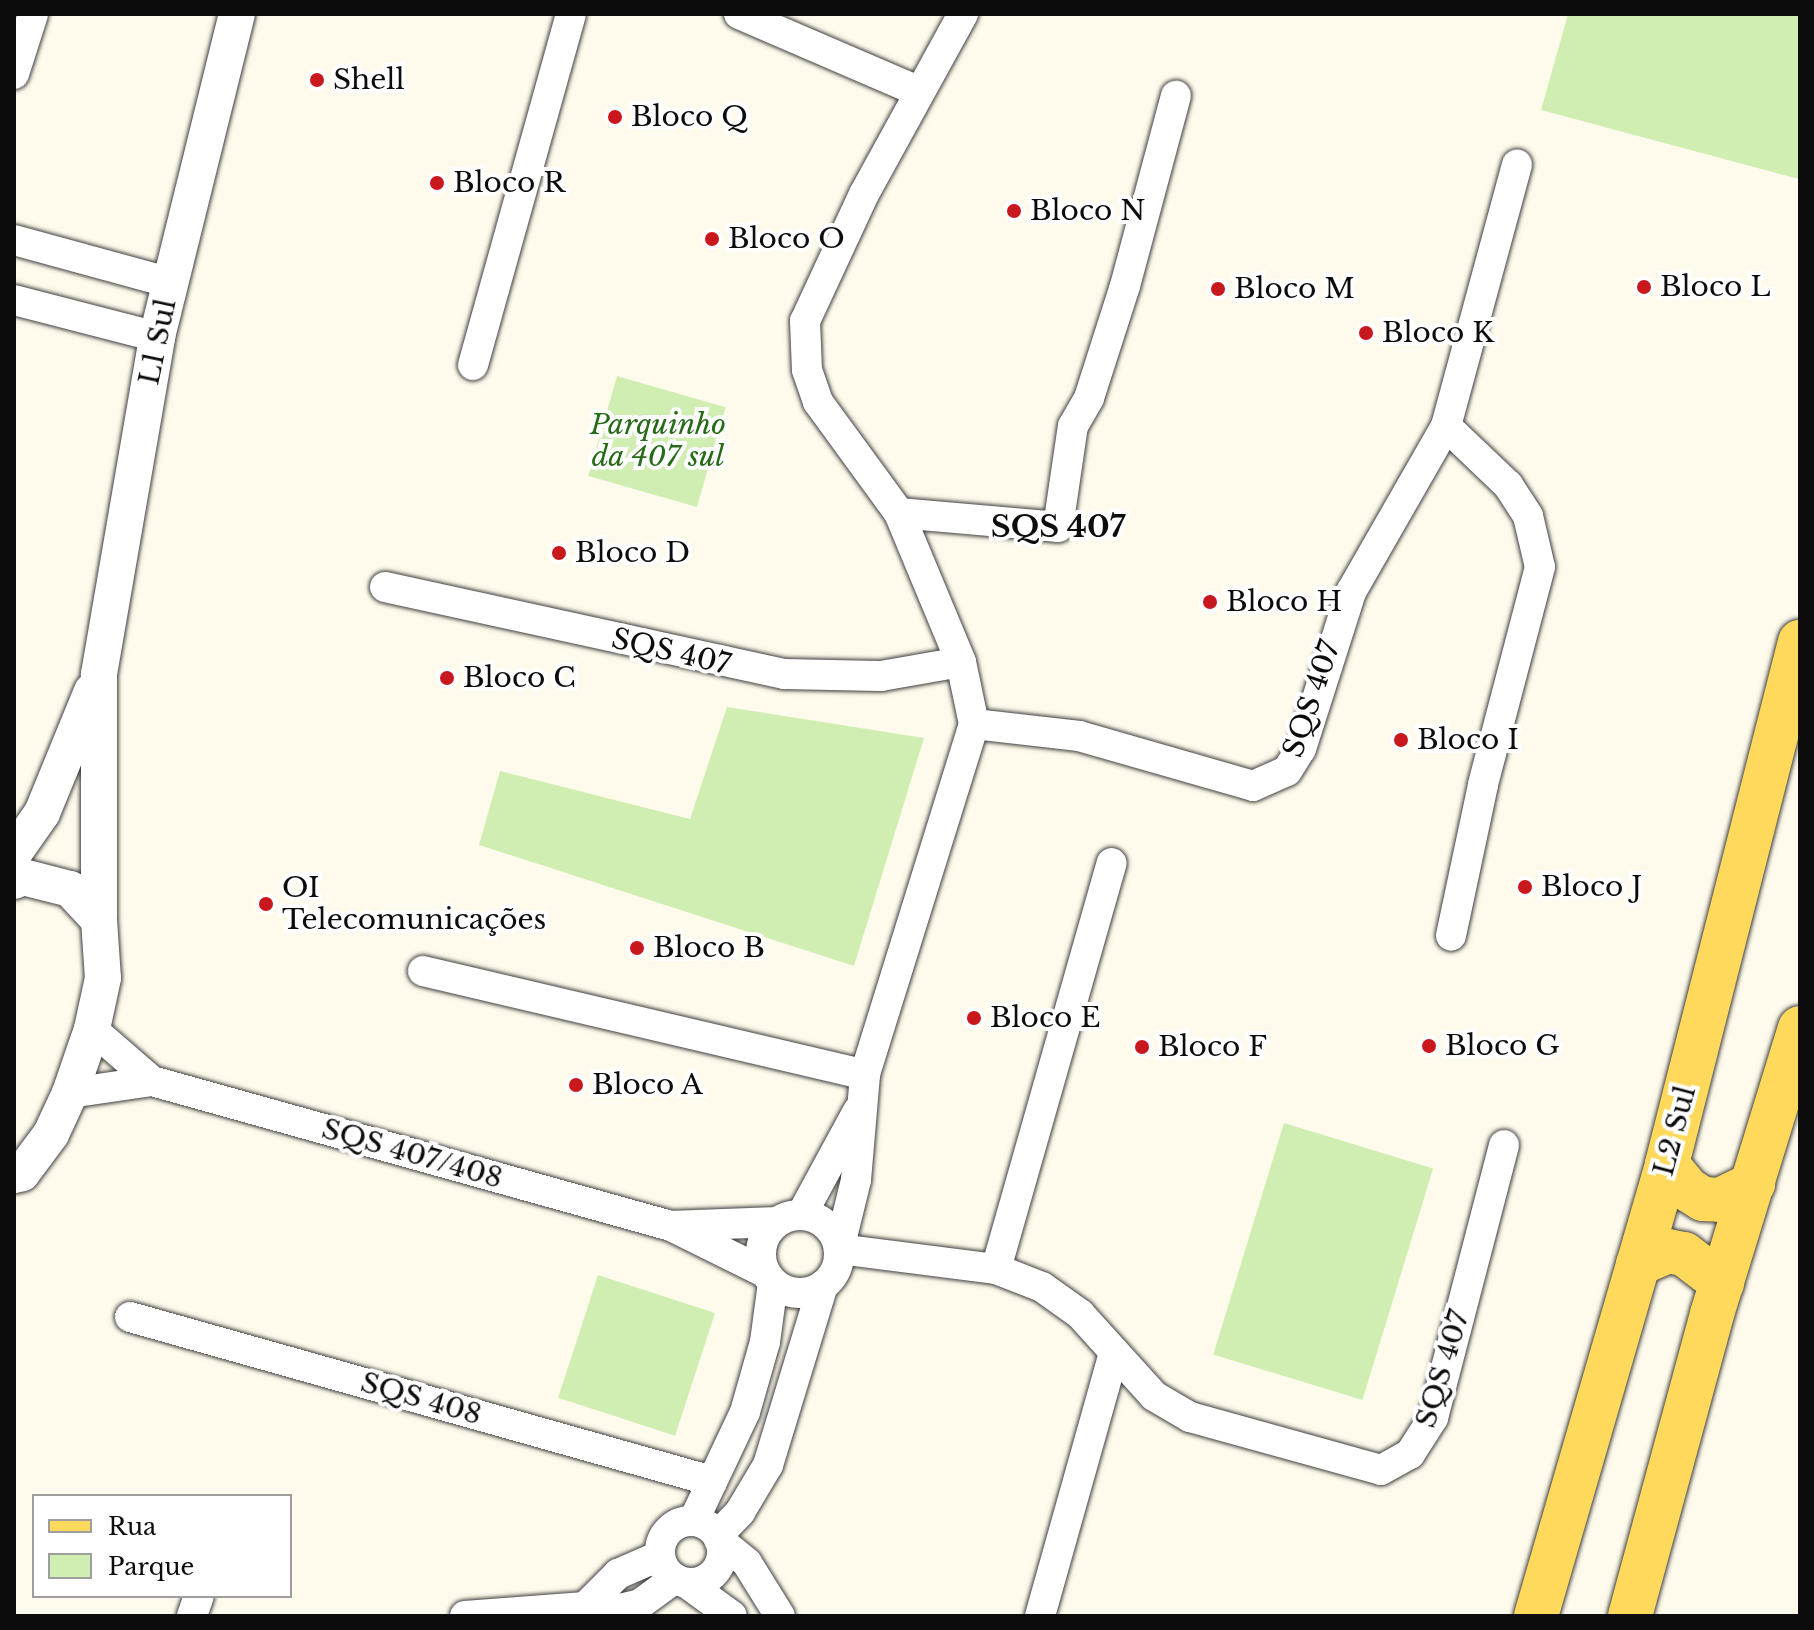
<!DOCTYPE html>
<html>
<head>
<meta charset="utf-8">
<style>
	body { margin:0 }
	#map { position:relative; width:1814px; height:1630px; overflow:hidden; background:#fffbec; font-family:"Libre Baskerville",serif }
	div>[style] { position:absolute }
	.green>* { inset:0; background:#d0edb2; transform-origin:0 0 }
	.roads { filter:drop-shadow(0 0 2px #3f3f3f) drop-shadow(0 0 2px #3f3f3f) }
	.minor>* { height:30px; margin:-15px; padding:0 15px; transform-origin:15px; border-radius:15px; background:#fff }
	.minor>.ring { margin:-15px; padding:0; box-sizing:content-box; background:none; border:30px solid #fff; border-radius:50% }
	.tertiary>* { height:36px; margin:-18px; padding:0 18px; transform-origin:18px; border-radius:18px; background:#fff }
	.primary>* { height:44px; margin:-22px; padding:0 22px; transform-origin:22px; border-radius:22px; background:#ffd95c }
	.dots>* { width:22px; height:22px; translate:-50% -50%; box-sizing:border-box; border:4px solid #fff; border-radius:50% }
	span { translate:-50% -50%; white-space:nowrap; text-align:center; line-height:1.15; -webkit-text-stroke:8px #fff; paint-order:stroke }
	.poi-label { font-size:28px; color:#0c0c0c }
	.left { translate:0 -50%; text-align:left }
	.street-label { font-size:28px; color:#0c0c0c }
	.park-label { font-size:28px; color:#276a17; font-style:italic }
	.neighbourhood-label { font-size:30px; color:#0c0c0c; font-weight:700 }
	.frame { position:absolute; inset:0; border:16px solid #0c0c0c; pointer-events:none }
	.legend { position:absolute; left:32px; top:1494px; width:260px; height:104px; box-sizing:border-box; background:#fff; border:2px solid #9e9e9e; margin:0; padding:10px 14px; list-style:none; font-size:24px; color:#0c0c0c }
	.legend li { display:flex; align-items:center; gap:16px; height:40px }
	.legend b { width:40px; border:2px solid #9e9e9e }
</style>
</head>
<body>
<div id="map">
	<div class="green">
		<i style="clip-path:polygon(1568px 14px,1800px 14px,1799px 179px,1541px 110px)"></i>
		<i style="left:617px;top:376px;width:113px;height:104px;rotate:16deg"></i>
		<i style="clip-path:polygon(727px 707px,924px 738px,854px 966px,479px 845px,500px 771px,690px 819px)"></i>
		<i style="left:1284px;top:1123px;width:156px;height:242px;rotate:17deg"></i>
		<i style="left:598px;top:1275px;width:123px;height:129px;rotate:18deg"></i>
	</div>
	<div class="roads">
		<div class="minor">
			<i style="left:739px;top:14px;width:195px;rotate:23.3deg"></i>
			<i style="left:963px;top:14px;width:205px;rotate:118.8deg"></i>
			<i style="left:864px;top:194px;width:140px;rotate:114.9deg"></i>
			<i style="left:805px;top:321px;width:49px;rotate:87.7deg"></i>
			<i style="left:807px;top:370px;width:34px;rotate:71deg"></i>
			<i style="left:818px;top:402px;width:137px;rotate:53.9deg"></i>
			<i style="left:899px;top:513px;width:161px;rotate:67.4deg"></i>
			<i style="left:961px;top:662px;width:63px;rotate:78.2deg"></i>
			<i style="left:974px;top:724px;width:368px;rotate:107.3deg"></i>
			<i style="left:865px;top:1075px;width:105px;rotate:94.9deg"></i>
			<i style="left:856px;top:1180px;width:71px;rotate:103.8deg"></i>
			<i style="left:839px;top:1249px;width:158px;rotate:7.3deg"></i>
			<i style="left:996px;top:1269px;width:422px;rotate:-74.1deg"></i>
			<i style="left:14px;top:74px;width:63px;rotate:-72.4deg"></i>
			<i style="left:14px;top:240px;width:163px;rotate:15.3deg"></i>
			<i style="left:14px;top:300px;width:148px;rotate:14.5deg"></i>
			<i style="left:473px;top:365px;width:364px;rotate:-74.4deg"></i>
			<i style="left:1446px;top:426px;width:86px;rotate:43.6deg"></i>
			<i style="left:1508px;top:485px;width:37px;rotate:57deg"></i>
			<i style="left:1528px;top:516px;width:52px;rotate:76.8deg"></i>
			<i style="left:1540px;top:567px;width:225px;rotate:104.7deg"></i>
			<i style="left:1483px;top:785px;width:154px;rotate:102deg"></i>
			<i style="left:899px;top:513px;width:160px;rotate:5deg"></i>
			<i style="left:1058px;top:527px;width:102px;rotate:-81.6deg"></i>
			<i style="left:1073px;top:426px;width:32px;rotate:-60deg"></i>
			<i style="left:1089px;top:398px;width:118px;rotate:-72.2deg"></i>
			<i style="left:1125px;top:286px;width:197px;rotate:-75deg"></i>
			<i style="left:385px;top:587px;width:409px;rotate:12.3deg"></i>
			<i style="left:785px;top:674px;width:96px;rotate:1.2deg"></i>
			<i style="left:881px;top:676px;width:81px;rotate:-9.9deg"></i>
			<i style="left:974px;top:724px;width:106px;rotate:6.5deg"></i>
			<i style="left:1079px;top:736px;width:181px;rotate:16deg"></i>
			<i style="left:1253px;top:786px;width:37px;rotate:-24deg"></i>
			<i style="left:1287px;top:771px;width:26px;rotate:-58deg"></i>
			<i style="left:1301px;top:749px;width:165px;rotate:-72.3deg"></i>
			<i style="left:1351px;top:592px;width:191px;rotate:-60.2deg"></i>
			<i style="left:1446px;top:426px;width:271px;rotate:-74.8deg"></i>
			<i style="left:423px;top:971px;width:454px;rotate:13.2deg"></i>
			<i style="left:92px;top:1029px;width:79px;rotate:40.9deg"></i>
			<i style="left:70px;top:1093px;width:83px;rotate:-8.3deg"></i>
			<i style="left:152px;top:1081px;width:539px;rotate:15.61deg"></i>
			<i style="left:671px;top:1226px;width:104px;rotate:26.3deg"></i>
			<i style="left:802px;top:1214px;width:117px;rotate:-61.5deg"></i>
			<i class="ring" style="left:761px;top:1215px;width:48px;height:48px"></i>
			<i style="left:671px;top:1226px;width:105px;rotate:-2.2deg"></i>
			<i style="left:996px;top:1269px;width:49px;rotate:21.4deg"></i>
			<i style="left:1042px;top:1287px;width:47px;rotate:35.4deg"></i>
			<i style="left:1080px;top:1314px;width:110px;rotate:47.9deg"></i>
			<i style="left:1154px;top:1396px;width:42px;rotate:30.3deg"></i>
			<i style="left:1190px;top:1417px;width:198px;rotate:15.5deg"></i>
			<i style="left:1381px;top:1470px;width:33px;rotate:-29deg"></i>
			<i style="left:1410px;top:1454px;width:43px;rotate:-57.4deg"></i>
			<i style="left:1433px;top:1418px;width:282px;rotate:-75.4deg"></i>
			<i style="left:130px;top:1317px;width:605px;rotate:15.74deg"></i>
			<i style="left:694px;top:1520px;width:119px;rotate:-64.7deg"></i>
			<i style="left:745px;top:1412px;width:73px;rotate:-74.1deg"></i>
			<i style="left:765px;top:1342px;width:60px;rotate:-82.3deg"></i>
			<i class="ring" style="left:660px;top:1521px;width:32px;height:32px"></i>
			<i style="left:718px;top:1535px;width:32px;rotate:-46deg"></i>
			<i style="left:740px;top:1512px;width:55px;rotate:-59.2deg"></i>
			<i style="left:768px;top:1465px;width:188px;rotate:-73deg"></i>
			<i style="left:719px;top:1540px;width:36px;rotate:39deg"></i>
			<i style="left:747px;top:1563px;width:62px;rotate:58.1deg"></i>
			<i style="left:688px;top:1584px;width:54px;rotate:36deg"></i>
			<i style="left:585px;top:1607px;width:47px;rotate:-45deg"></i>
			<i style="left:618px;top:1574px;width:45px;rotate:-23.7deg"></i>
			<i style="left:192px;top:1616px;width:21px;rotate:-71deg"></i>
			<i style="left:465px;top:1616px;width:120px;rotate:-4.3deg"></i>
			<i style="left:585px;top:1607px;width:34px;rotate:3deg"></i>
			<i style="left:619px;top:1609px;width:22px;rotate:-13deg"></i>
			<i style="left:640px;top:1604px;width:42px;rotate:-36.3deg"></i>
			<i style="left:1040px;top:1616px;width:274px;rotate:-74.3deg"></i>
		</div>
		<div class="tertiary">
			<i style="left:14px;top:853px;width:49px;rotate:-55deg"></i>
			<i style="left:42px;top:813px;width:132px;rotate:-67.7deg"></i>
			<i style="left:14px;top:881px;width:10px;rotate:-24deg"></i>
			<i style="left:23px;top:877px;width:49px;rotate:14.3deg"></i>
			<i style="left:70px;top:889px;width:42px;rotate:46.9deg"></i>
			<i style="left:99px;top:920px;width:58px;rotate:86.1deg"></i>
			<i style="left:103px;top:978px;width:52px;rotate:102.2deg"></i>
			<i style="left:92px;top:1029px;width:68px;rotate:109deg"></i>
			<i style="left:70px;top:1093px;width:45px;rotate:114.9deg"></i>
			<i style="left:51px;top:1134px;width:49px;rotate:126.6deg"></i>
			<i style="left:22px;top:1173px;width:8px;rotate:166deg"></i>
			<i style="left:99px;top:920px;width:246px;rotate:-90deg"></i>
			<i style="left:99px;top:674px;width:342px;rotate:-80.2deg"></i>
			<i style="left:157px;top:337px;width:333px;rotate:-76.1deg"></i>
		</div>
		<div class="primary">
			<i style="left:1667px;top:1164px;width:32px;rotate:51deg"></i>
			<i style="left:1687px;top:1189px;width:19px;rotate:32deg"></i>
			<i style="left:1703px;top:1199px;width:17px;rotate:3deg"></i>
			<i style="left:1720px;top:1200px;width:37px;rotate:-26deg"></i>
			<i style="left:1638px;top:1264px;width:33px;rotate:-23deg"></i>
			<i style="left:1668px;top:1251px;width:16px;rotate:11deg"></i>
			<i style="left:1684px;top:1254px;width:48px;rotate:37.3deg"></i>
			<i style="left:1536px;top:1616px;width:471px;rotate:-73.8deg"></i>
			<i style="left:1667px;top:1164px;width:539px;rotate:-75.71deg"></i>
			<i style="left:1630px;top:1616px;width:313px;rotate:-74.8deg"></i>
			<i style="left:1712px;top:1314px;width:299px;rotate:-72.9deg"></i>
		</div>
	</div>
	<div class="dots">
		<i style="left:317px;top:80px;background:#c9171e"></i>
		<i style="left:615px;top:117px;background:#c9171e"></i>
		<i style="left:437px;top:183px;background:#c9171e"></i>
		<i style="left:1014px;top:211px;background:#c9171e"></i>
		<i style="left:712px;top:239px;background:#c9171e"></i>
		<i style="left:1644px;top:287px;background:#c9171e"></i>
		<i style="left:1218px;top:289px;background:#c9171e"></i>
		<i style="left:1366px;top:333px;background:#c9171e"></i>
		<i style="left:559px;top:553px;background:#c9171e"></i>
		<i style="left:1210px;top:602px;background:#c9171e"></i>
		<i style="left:447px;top:678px;background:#c9171e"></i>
		<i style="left:1401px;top:740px;background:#c9171e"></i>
		<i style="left:1525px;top:887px;background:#c9171e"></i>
		<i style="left:266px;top:904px;background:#c9171e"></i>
		<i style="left:637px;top:948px;background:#c9171e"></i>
		<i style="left:974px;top:1018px;background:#c9171e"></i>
		<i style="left:1429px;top:1046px;background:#c9171e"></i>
		<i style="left:1142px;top:1047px;background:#c9171e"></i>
		<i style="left:576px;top:1085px;background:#c9171e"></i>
	</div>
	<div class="poi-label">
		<span class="left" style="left:333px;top:80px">Shell</span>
		<span class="left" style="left:631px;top:117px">Bloco Q</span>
		<span class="left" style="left:453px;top:183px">Bloco R</span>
		<span class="left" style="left:1030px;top:211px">Bloco N</span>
		<span class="left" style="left:728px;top:239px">Bloco O</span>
		<span class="left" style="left:1660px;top:287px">Bloco L</span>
		<span class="left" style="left:1234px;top:289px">Bloco M</span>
		<span class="left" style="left:1382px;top:333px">Bloco K</span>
		<span class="left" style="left:575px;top:553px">Bloco D</span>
		<span class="left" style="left:1226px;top:602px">Bloco H</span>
		<span class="left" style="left:463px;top:678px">Bloco C</span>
		<span class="left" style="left:1417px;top:740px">Bloco I</span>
		<span class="left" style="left:1541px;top:887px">Bloco J</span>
		<span class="left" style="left:282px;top:904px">OI<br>Telecomunicações</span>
		<span class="left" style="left:653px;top:948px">Bloco B</span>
		<span class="left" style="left:990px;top:1018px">Bloco E</span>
		<span class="left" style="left:1445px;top:1046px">Bloco G</span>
		<span class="left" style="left:1158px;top:1047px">Bloco F</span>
		<span class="left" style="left:592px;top:1085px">Bloco A</span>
	</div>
	<div class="street-label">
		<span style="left:158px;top:342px;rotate:-78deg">L1 Sul</span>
		<span style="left:671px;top:652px;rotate:13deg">SQS 407</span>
		<span style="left:1312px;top:699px;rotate:-71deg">SQS 407</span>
		<span style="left:1675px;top:1131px;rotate:-75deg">L2 Sul</span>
		<span style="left:412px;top:1154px;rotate:16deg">SQS 407/408</span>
		<span style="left:1443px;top:1369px;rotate:-73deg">SQS 407</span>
		<span style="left:421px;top:1399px;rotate:16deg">SQS 408</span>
	</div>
	<div class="park-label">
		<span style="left:658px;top:441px">Parquinho<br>da 407 sul</span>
	</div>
	<div class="neighbourhood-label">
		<span style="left:1058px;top:527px">SQS 407</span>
	</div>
	<div class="frame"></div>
	<ul class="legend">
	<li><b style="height:10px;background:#ffd95c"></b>Rua</li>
	<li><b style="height:22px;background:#d0edb2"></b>Parque</li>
	</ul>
</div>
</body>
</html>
